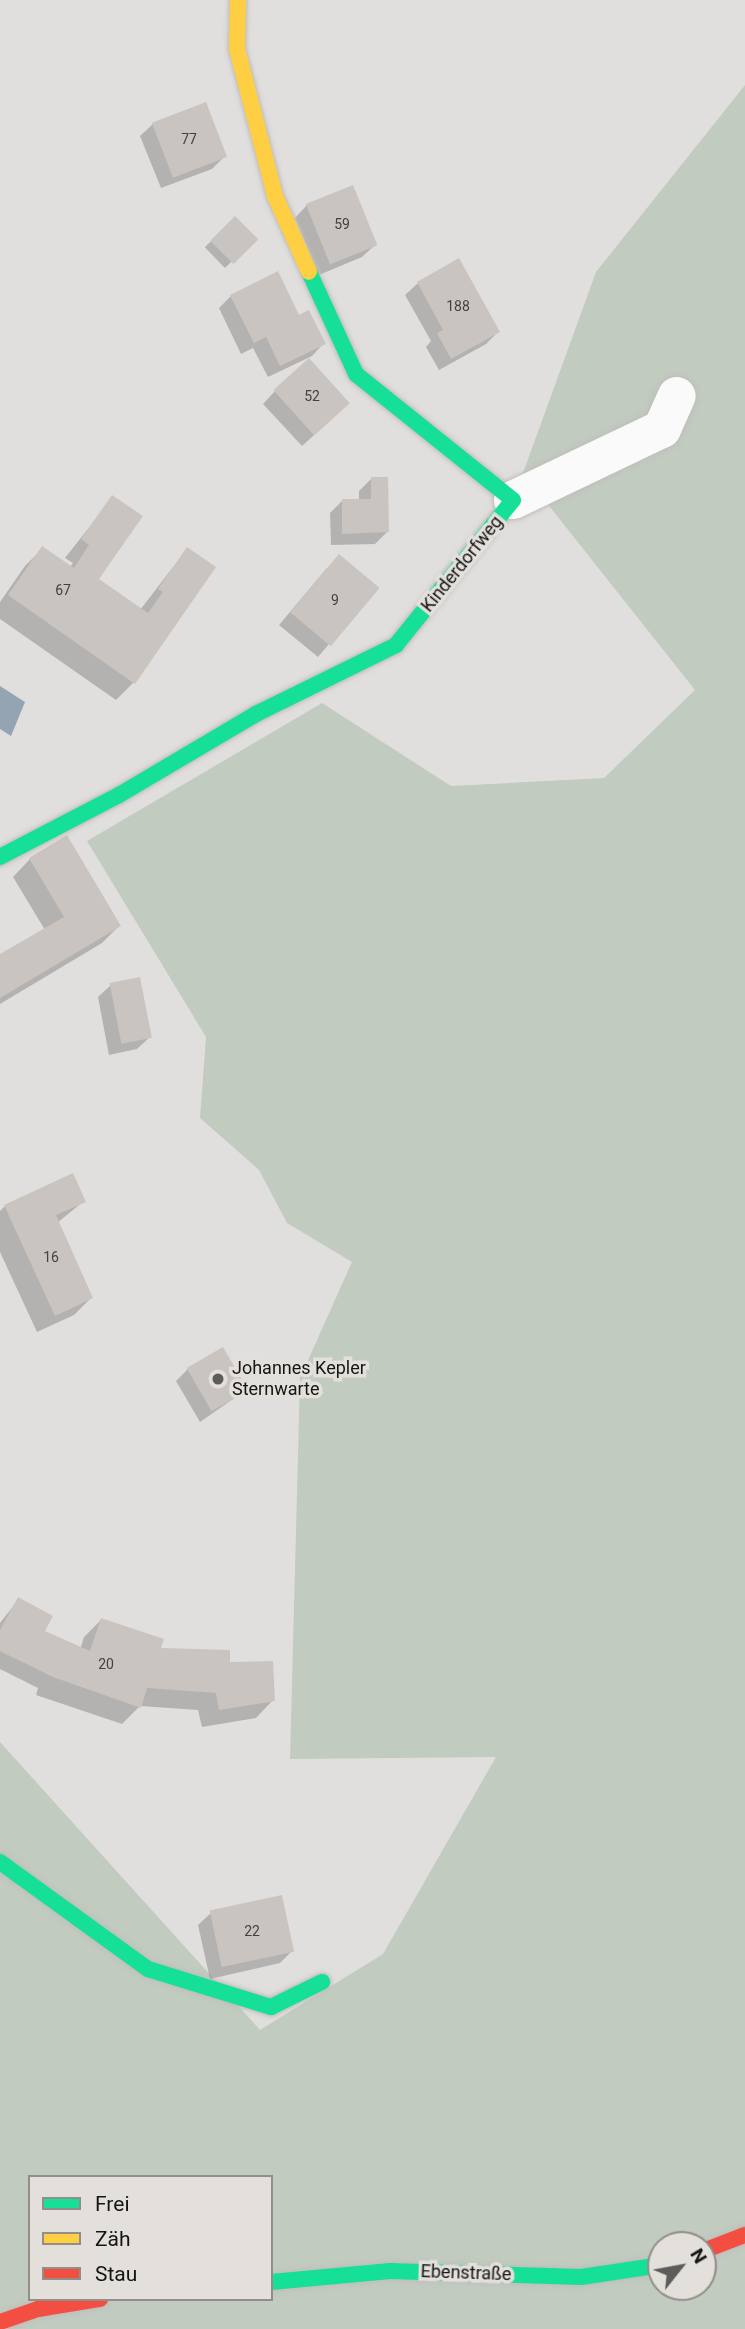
<!DOCTYPE html>
<html>
<head>
<meta charset="utf-8">
<style>
	body { margin:0 }
	#map { position:relative; width:745px; height:2329px; overflow:hidden; background:#e1dfdd; font-family:Roboto,sans-serif }
	div>[style] { position:absolute }
	.green>* { inset:0; background:#c2cbbf }
	.water>* { inset:0; background:#95a4b3 }
	.shadow>* { inset:0; background:#0003; transform-origin:0 0 }
	.building>* { inset:0; background:#c9c4bf; transform-origin:0 0 }
	.roads { filter:drop-shadow(0 0 2px #bebdbb) drop-shadow(0 0 2px #bebdbb) }
	.street>* { height:38px; margin:-19px; padding:0 19px; transform-origin:19px; border-radius:19px; background:#fafafa }
	.fast>* { height:16px; margin:-8px; padding:0 8px; transform-origin:8px; border-radius:8px; background:#16e098 }
	.slow>* { height:16px; margin:-8px; padding:0 8px; transform-origin:8px; border-radius:8px; background:#ffcf43 }
	.jam>* { height:16px; margin:-8px; padding:0 8px; transform-origin:8px; border-radius:8px; background:#f24e42 }
	.dots>* { width:19px; height:19px; translate:-50% -50%; box-sizing:border-box; border:4px solid #e3dfdb; border-radius:50% }
	span { translate:-50% -50%; white-space:nowrap; text-align:center; line-height:1.15; -webkit-text-stroke:7px #e3dfdb; paint-order:stroke }
	.number-label { font-size:14px; color:#43413e }
	.number-label span { -webkit-text-stroke-width:0 }
	.street-label { font-size:18px; color:#161513 }
	.poi-label { font-size:18px; color:#161513 }
	.left { translate:0 -50%; text-align:left }
	.legend { position:absolute; left:28px; top:2175px; width:245px; height:126px; box-sizing:border-box; background:#e3dfdb; border:2px solid #918e8b; margin:0; padding:9px 12px; list-style:none; font-size:21px; color:#161513 }
	.legend li { display:flex; align-items:center; gap:14px; height:35px }
	.legend b { width:35px; border:2px solid #918e8b }
	.north { position:absolute; left:647px; top:2231px; width:70px; height:70px; box-sizing:border-box; background:#e3dfdb; border:2px solid #918e8b; border-radius:50%; rotate:59deg; font-size:19px; font-weight:700; line-height:28px; text-align:center; color:#161513 }
	.north::after { content:''; display:block; margin:auto; width:24px; height:32px; background:#5d5c5a; clip-path:polygon(50% 0,100% 100%,50% 72%,0 100%) }
</style>
</head>
<body>
<div id="map">
	<div class="green">
		<i style="clip-path:polygon(evenodd,745px 85px,745px 2329px,0 2329px,0 1742px,260px 2030px,383px 1954px,496px 1757px,290px 1759px,300px 1378px,352px 1262px,287px 1223px,259px 1170px,200px 1118px,206px 1037px,87px 841px,322px 703px,451px 786px,604px 778px,695px 690px,523px 473px,596px 272px,745px 85px,30px 2177px,271px 2177px,271px 2299px,30px 2299px,30px 2177px,745px 85px,661px 2245px,703px 2245px,703px 2287px,661px 2287px,661px 2245px)"></i>
	</div>
	<div class="water">
		<i style="clip-path:polygon(0 686px,25px 702px,11px 736px,0 729px)"></i>
	</div>
	<div class="shadow">
		<i style="clip-path:polygon(153px 124px,225px 156px,212px 169px,161px 188px,140px 136px)"></i>
		<i style="clip-path:polygon(307px 205px,375px 245px,362px 257px,319px 275px,295px 218px)"></i>
		<i style="left:235px;top:218px;width:29px;height:42px;rotate:46deg"></i>
		<i style="clip-path:polygon(418px 283px,498px 332px,486px 344px,439px 370px,426px 347px,431px 341px,405px 295px)"></i>
		<i style="clip-path:polygon(231px 296px,298px 317px,324px 343px,312px 356px,268px 377px,253px 348px,241px 354px,219px 308px)"></i>
		<i style="clip-path:polygon(275px 391px,336px 415px,302px 446px,263px 404px)"></i>
		<i style="clip-path:polygon(371px 479px,387px 532px,375px 544px,331px 545px,330px 513px,342px 501px,359px 501px,359px 491px)"></i>
		<i style="clip-path:polygon(113px 497px,97px 579px,140px 610px,187px 549px,134px 682px,116px 700px,0 619px,0 602px,25px 566px,43px 548px,70px 567px,73px 563px,65px 558px)"></i>
		<i style="clip-path:polygon(327px 568px,377px 588px,318px 657px,279px 625px)"></i>
		<i style="clip-path:polygon(30px 859px,119px 926px,102px 943px,0 1004px,0 956px,45px 930px,13px 877px)"></i>
		<i style="clip-path:polygon(111px 985px,150px 1037px,137px 1049px,109px 1055px,98px 997px)"></i>
		<i style="clip-path:polygon(84px 1201px,57px 1223px,91px 1298px,74px 1315px,37px 1332px,0 1252px,0 1211px,5px 1206px)"></i>
		<i style="clip-path:polygon(188px 1369px,246px 1390px,200px 1422px,176px 1381px)"></i>
		<i style="clip-path:polygon(19px 1599px,43px 1631px,80px 1650px,84px 1637px,101px 1620px,273px 1700px,256px 1718px,202px 1727px,198px 1710px,140px 1706px,122px 1724px,36px 1695px,38px 1688px,0 1669px,0 1623px)"></i>
		<i style="clip-path:polygon(211px 1913px,292px 1951px,280px 1963px,210px 1979px,198px 1925px)"></i>
	</div>
	<div class="building">
		<i style="left:206px;top:102px;width:59px;height:58px;rotate:69deg"></i>
		<i style="left:353px;top:185px;width:65px;height:51px;rotate:68deg"></i>
		<i style="left:235px;top:216px;width:33px;height:35px;rotate:45deg"></i>
		<i style="clip-path:polygon(459px 258px,500px 332px,451px 359px,437px 333px,443px 330px,417px 282px)"></i>
		<i style="clip-path:polygon(278px 271px,299px 315px,309px 310px,326px 344px,280px 366px,266px 337px,254px 343px,230px 295px)"></i>
		<i style="left:309px;top:358px;width:61px;height:48px;rotate:48deg"></i>
		<i style="clip-path:polygon(371px 477px,388px 477px,389px 532px,342px 534px,342px 499px,371px 499px)"></i>
		<i style="clip-path:polygon(112px 495px,143px 516px,99px 579px,148px 613px,163px 592px,158px 589px,187px 547px,216px 567px,135px 684px,8px 595px,42px 546px,74px 568px,89px 545px,81px 539px)"></i>
		<i style="left:339px;top:554px;width:53px;height:76px;rotate:40deg"></i>
		<i style="clip-path:polygon(67px 835px,121px 926px,0 998px,0 954px,64px 917px,29px 858px)"></i>
		<i style="left:140px;top:977px;width:62px;height:31px;rotate:79deg"></i>
		<i style="clip-path:polygon(73px 1173px,86px 1202px,56px 1215px,93px 1298px,55px 1316px,4px 1205px)"></i>
		<i style="left:223px;top:1347px;width:50px;height:42px;rotate:60deg"></i>
		<i style="clip-path:polygon(18px 1597px,53px 1616px,45px 1631px,90px 1651px,101px 1618px,164px 1639px,161px 1648px,230px 1650px,230px 1662px,273px 1661px,275px 1701px,219px 1710px,216px 1693px,147px 1688px,141px 1708px,53px 1677px,0 1651px,0 1630px)"></i>
		<i style="left:282px;top:1895px;width:58px;height:74px;rotate:78deg"></i>
	</div>
	<div class="roads">
		<div class="street">
			<i style="left:513px;top:500px;width:165px;rotate:-25.5deg"></i>
			<i style="left:662px;top:429px;width:36px;rotate:-66deg"></i>
		</div>
		<div class="fast">
			<i style="left:0;top:857px;width:134px;rotate:-27.5deg"></i>
			<i style="left:119px;top:795px;width:159px;rotate:-30.6deg"></i>
			<i style="left:256px;top:714px;width:156px;rotate:-26.2deg"></i>
			<i style="left:396px;top:645px;width:186px;rotate:-51.1deg"></i>
			<i style="left:513px;top:500px;width:201px;rotate:-141.3deg"></i>
			<i style="left:356px;top:374px;width:112px;rotate:-114.7deg"></i>
			<i style="left:0;top:1862px;width:183px;rotate:35.9deg"></i>
			<i style="left:148px;top:1969px;width:129px;rotate:17.2deg"></i>
			<i style="left:271px;top:2007px;width:57px;rotate:-26.1deg"></i>
			<i style="left:271px;top:2282px;width:120px;rotate:-5.3deg"></i>
			<i style="left:390px;top:2271px;width:191px;rotate:1.8deg"></i>
			<i style="left:581px;top:2277px;width:81px;rotate:-8.5deg"></i>
		</div>
		<div class="slow">
			<i style="left:238px;top:0;width:49px;rotate:91.2deg"></i>
			<i style="left:237px;top:49px;width:152px;rotate:75.5deg"></i>
			<i style="left:275px;top:196px;width:83px;rotate:65.9deg"></i>
		</div>
		<div class="jam">
			<i style="left:703px;top:2251px;width:45px;rotate:-20.9deg"></i>
			<i style="left:0;top:2322px;width:40px;rotate:-18.9deg"></i>
			<i style="left:38px;top:2309px;width:63px;rotate:-9.2deg"></i>
		</div>
	</div>
	<div class="dots">
		<i style="left:218px;top:1379px;background:#5d5c5a"></i>
	</div>
	<div class="number-label">
		<span style="left:189px;top:139px">77</span>
		<span style="left:342px;top:224px">59</span>
		<span style="left:458px;top:306px">188</span>
		<span style="left:312px;top:396px">52</span>
		<span style="left:63px;top:590px">67</span>
		<span style="left:335px;top:600px">9</span>
		<span style="left:51px;top:1257px">16</span>
		<span style="left:106px;top:1664px">20</span>
		<span style="left:252px;top:1931px">22</span>
	</div>
	<div class="street-label">
		<span style="left:462px;top:564px;rotate:-51deg">Kinderdorfweg</span>
		<span style="left:466px;top:2273px;rotate:2deg">Ebenstraße</span>
	</div>
	<div class="poi-label">
		<span class="left" style="left:232px;top:1379px">Johannes Kepler<br>Sternwarte</span>
	</div>
	<ul class="legend">
	<li><b style="height:9px;background:#16e098"></b>Frei</li>
	<li><b style="height:9px;background:#ffcf43"></b>Zäh</li>
	<li><b style="height:9px;background:#f24e42"></b>Stau</li>
	</ul>
	<div class="north">N</div>
</div>
</body>
</html>
